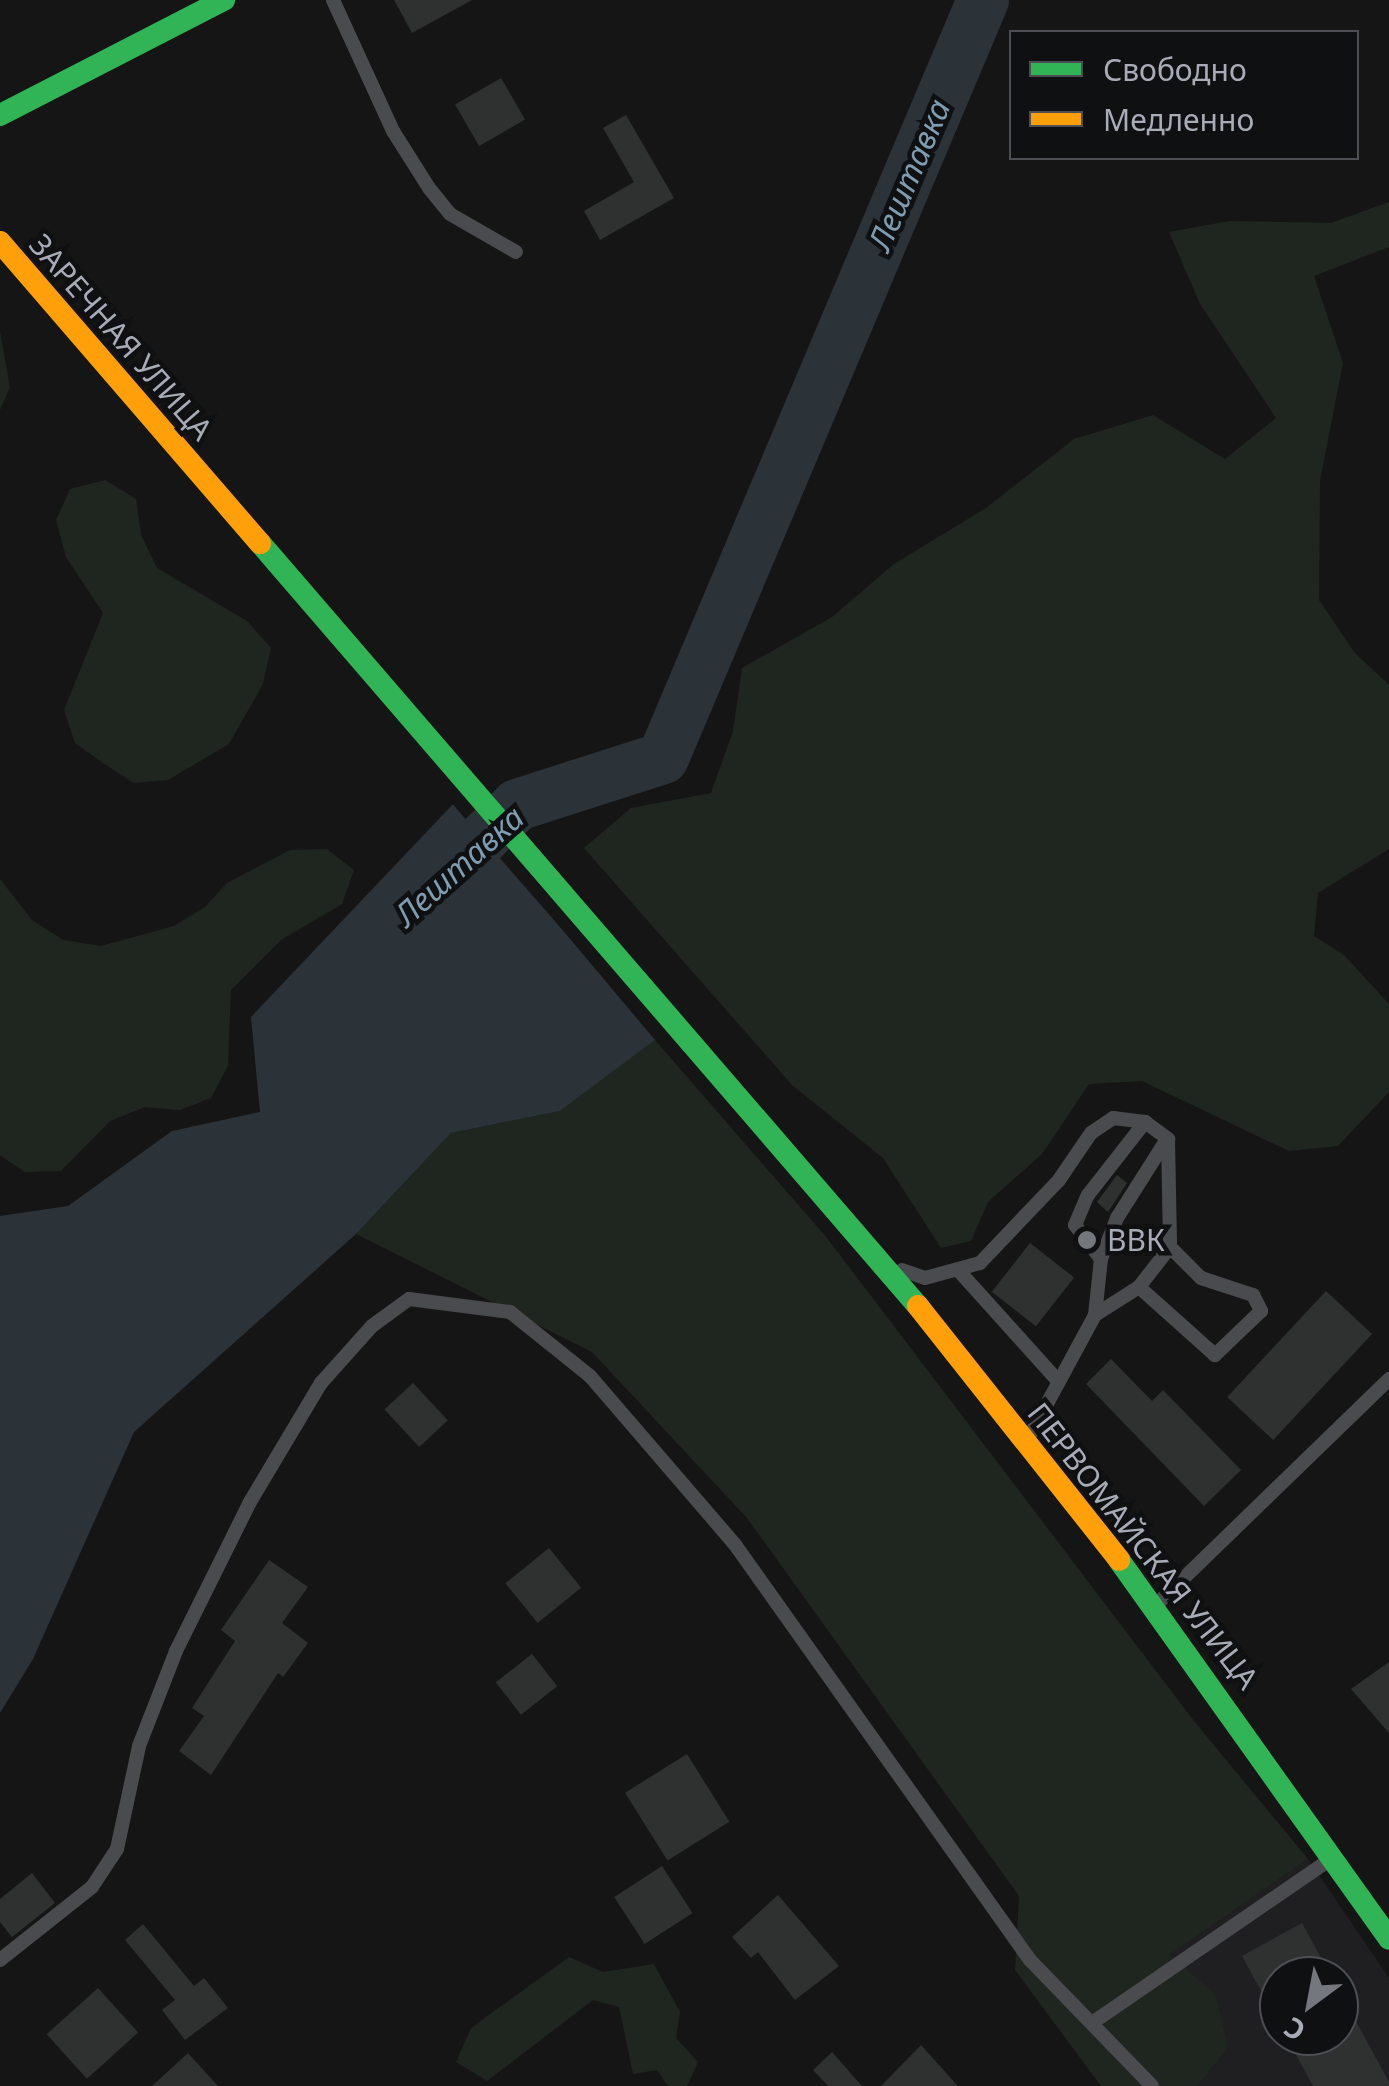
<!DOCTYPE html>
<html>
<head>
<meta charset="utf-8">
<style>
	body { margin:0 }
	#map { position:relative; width:1389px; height:2086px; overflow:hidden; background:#151515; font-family:"Noto Sans",sans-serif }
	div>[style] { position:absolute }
	.built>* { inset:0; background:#1f1f21 }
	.green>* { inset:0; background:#1f261f }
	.water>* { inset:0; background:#2b3338 }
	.pier>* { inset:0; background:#151515 }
	.river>* { height:52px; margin:-26px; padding:0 26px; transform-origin:26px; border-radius:26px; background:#2b3338 }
	.building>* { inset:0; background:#2f3030; transform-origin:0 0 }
	.lane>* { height:14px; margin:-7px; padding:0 7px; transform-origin:7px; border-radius:7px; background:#4a4b4e }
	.fast>* { height:22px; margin:-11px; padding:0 11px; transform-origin:11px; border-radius:11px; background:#30b455 }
	.slow>* { height:22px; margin:-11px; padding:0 11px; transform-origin:11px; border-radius:11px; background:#ff9f0a }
	.dots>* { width:28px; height:28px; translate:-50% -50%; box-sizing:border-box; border:5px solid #0f1011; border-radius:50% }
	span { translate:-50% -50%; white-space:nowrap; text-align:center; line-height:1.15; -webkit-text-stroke:9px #0f1011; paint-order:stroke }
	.street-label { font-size:30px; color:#a7acb6 }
	.poi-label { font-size:30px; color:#a7acb6 }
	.left { translate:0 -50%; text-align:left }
	.water-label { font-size:32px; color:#7f9cb0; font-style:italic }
	.legend { position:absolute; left:1009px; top:30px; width:350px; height:130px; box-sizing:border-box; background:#0f1011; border:2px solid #4c4e53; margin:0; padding:12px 18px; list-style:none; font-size:30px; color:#a7acb6 }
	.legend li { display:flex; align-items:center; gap:20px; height:50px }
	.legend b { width:50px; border:2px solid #4c4e53 }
	.north { position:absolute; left:1259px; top:1956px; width:100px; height:100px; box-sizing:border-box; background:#0f1011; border:2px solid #4c4e53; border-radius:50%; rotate:212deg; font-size:28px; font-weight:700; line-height:40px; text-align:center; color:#a7acb6 }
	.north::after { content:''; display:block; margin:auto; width:35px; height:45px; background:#74777e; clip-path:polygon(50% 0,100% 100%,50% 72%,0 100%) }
</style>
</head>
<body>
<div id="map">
	<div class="built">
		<i style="clip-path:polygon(evenodd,1308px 1859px,1389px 1978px,1389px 2086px,1167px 2086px,1097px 2004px,1308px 1859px,1279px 1976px,1339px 1976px,1339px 2036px,1279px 2036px,1279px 1976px)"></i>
	</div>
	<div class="green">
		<i style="clip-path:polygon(1389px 202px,1389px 247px,1314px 276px,1343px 363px,1320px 481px,1319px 600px,1355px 653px,1389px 685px,1389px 849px,1318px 893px,1314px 936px,1344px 955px,1389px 1004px,1389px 1092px,1338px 1146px,1289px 1151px,1142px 1081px,1089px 1084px,1042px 1154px,988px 1202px,971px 1241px,941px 1248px,883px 1158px,792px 1085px,584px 848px,631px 808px,711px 793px,733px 731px,742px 668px,832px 617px,894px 564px,986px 508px,1074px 439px,1153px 415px,1225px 459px,1276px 418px,1200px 304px,1169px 232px,1229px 221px,1331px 223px)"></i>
		<i style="clip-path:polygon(0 332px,10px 387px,0 410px)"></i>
		<i style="clip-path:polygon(105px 480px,136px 499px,141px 535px,157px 568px,247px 621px,271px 648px,263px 684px,229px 744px,168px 780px,134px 783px,106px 765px,75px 743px,64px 710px,103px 613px,66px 557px,56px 520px,70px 489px)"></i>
		<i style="clip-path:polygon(327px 849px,354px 870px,342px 904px,281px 940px,231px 990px,228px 1066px,211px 1098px,180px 1110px,145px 1107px,110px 1121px,61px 1171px,25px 1172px,0 1155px,0 879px,32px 920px,63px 940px,101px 946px,174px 926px,205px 907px,227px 883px,290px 850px)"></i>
		<i style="clip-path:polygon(655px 1040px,827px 1238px,1194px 1721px,1308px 1859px,1169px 1955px,1215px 1994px,1228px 2047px,1197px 2086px,1101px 2086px,1015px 1970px,1019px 1896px,747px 1518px,592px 1352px,356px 1234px,451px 1133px,560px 1111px)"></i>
		<i style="clip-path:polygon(569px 1957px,603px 1972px,654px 1964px,680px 2012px,676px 2038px,698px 2062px,687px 2086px,668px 2086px,657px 2070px,633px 2074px,619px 2007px,593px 2000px,487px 2081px,456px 2062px,471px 2028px)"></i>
	</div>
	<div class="water">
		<i style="clip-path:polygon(455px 802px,655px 1040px,560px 1111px,451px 1133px,356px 1234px,134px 1432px,33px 1659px,0 1713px,0 1216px,68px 1206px,172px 1131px,260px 1112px,251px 1017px)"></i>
	</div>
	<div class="pier">
		<i style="clip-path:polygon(452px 798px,459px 798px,660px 1041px,449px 800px)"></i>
	</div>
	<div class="river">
		<i style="left:433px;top:887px;width:117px;rotate:-44.3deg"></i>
		<i style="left:517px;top:805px;width:153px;rotate:-17.8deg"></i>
		<i style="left:663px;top:758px;width:823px;rotate:-67.11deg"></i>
	</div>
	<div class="building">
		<i style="clip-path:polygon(394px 0,472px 0,412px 33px)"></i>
		<i style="left:501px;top:78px;width:48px;height:53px;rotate:60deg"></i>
		<i style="clip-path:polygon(626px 115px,674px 198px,600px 240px,584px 211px,634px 182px,603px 128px)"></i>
		<i style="clip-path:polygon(1117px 1175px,1127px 1183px,1108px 1212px,1097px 1202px)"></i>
		<i style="left:1030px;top:1243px;width:56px;height:62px;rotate:38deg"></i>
		<i style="left:1326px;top:1291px;width:63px;height:145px;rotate:43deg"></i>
		<i style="clip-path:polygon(1111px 1359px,1152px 1401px,1163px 1390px,1241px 1470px,1204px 1506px,1086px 1384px)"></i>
		<i style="left:413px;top:1383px;width:51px;height:39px;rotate:47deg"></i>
		<i style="left:549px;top:1548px;width:51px;height:56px;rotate:51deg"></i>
		<i style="clip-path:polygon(269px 1560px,308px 1587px,282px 1623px,308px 1643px,283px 1677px,278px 1673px,211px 1775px,179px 1751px,204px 1716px,192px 1708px,235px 1641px,221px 1630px)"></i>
		<i style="left:532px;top:1654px;width:41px;height:46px;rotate:52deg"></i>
		<i style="clip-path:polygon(1389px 1662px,1389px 1733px,1351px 1689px)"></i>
		<i style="left:687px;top:1754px;width:80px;height:73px;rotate:58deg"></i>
		<i style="left:662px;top:1866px;width:56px;height:57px;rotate:57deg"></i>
		<i style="clip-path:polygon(32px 1873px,55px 1903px,12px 1937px,0 1922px,0 1899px)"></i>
		<i style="clip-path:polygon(778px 1895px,839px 1966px,795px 2000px,758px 1952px,751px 1958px,732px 1937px)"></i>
		<i style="clip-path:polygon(1302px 1923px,1331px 1976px,1279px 1976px,1279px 2024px,1242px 1956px)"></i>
		<i style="clip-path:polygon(143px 1924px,194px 1986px,204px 1978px,228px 2008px,185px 2040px,162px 2010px,175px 2000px,125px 1940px)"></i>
		<i style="left:98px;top:1988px;width:60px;height:69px;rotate:48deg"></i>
		<i style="clip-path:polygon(1339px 1990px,1389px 2082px,1389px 2086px,1313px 2086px,1286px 2036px,1339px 2036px)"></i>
		<i style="clip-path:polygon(921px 2045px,958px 2086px,881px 2086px)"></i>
		<i style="clip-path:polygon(832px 2052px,862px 2086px,828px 2086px,813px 2070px)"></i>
		<i style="clip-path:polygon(188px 2053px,218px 2086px,152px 2086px)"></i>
	</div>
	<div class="lane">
		<i style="left:333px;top:0;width:144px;rotate:65.4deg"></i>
		<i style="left:393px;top:131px;width:67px;rotate:57.7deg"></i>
		<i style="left:429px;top:188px;width:33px;rotate:51deg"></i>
		<i style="left:450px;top:214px;width:76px;rotate:29.9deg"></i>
		<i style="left:1101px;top:1259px;width:43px;rotate:-127.4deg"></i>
		<i style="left:1075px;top:1225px;width:33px;rotate:-67deg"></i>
		<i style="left:1088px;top:1195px;width:93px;rotate:-52deg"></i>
		<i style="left:902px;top:1270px;width:24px;rotate:19deg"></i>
		<i style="left:925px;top:1278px;width:57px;rotate:-15.3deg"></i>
		<i style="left:980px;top:1263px;width:115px;rotate:-46.4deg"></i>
		<i style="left:1059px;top:1180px;width:57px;rotate:-55.8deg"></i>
		<i style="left:1091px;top:1133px;width:27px;rotate:-34deg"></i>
		<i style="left:1113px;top:1118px;width:32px;rotate:7deg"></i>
		<i style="left:1145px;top:1122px;width:29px;rotate:36deg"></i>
		<i style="left:1168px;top:1139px;width:108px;rotate:88.9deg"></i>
		<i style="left:1170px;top:1247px;width:44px;rotate:45deg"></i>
		<i style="left:1201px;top:1278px;width:55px;rotate:18.1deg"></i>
		<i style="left:1253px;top:1295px;width:18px;rotate:63deg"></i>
		<i style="left:1261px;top:1311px;width:64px;rotate:136.3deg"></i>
		<i style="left:1215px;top:1355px;width:102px;rotate:-138.2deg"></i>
		<i style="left:1139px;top:1287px;width:52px;rotate:147.5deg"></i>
		<i style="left:1095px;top:1315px;width:139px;rotate:118.4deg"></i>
		<i style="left:959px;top:1271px;width:147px;rotate:48deg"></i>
		<i style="left:1139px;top:1287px;width:51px;rotate:-52.2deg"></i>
		<i style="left:1095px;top:1315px;width:56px;rotate:-83.9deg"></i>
		<i style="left:1101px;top:1259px;width:44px;rotate:-68.7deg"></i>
		<i style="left:1117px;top:1218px;width:93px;rotate:-57.7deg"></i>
		<i style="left:1156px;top:1605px;width:325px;rotate:-44.1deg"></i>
		<i style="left:0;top:1960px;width:117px;rotate:-38.4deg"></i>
		<i style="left:92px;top:1887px;width:45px;rotate:-56.7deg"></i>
		<i style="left:117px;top:1849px;width:105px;rotate:-77.9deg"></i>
		<i style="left:139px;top:1746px;width:102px;rotate:-68.7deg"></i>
		<i style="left:176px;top:1651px;width:166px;rotate:-63.6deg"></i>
		<i style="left:250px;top:1502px;width:139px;rotate:-59.2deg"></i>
		<i style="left:321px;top:1383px;width:76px;rotate:-48.2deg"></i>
		<i style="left:372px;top:1326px;width:46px;rotate:-36.1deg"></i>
		<i style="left:409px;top:1299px;width:102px;rotate:7.3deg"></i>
		<i style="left:510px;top:1312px;width:102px;rotate:38.7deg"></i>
		<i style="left:590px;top:1376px;width:224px;rotate:49.3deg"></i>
		<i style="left:736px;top:1546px;width:508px;rotate:54.62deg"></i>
		<i style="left:1030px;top:1960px;width:175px;rotate:45.9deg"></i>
		<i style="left:1092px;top:2023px;width:291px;rotate:-34.5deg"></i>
	</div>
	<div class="fast">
		<i style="left:0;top:115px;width:252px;rotate:-27.2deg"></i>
		<i style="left:260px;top:543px;width:1008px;rotate:49.23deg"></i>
		<i style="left:1119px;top:1560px;width:465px;rotate:54.5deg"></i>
	</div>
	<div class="slow">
		<i style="left:0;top:242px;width:398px;rotate:49.2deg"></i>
		<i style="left:918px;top:1306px;width:324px;rotate:51.6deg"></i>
	</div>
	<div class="dots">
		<i style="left:1087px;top:1240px;background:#74777e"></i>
	</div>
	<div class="street-label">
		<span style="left:121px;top:337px;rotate:49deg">ЗАРЕЧНАЯ УЛИЦА</span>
		<span style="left:1143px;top:1546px;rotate:52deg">ПЕРВОМАЙСКАЯ УЛИЦА</span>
	</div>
	<div class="poi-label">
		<span class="left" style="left:1107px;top:1240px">ВВК</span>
	</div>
	<div class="water-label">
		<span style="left:909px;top:175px;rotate:-67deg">Лештавка</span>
		<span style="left:459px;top:866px;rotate:-42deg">Лештавка</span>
	</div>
	<ul class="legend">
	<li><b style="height:12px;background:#30b455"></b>Свободно</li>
	<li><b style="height:12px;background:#ff9f0a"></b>Медленно</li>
	</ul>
	<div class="north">С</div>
</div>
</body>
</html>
